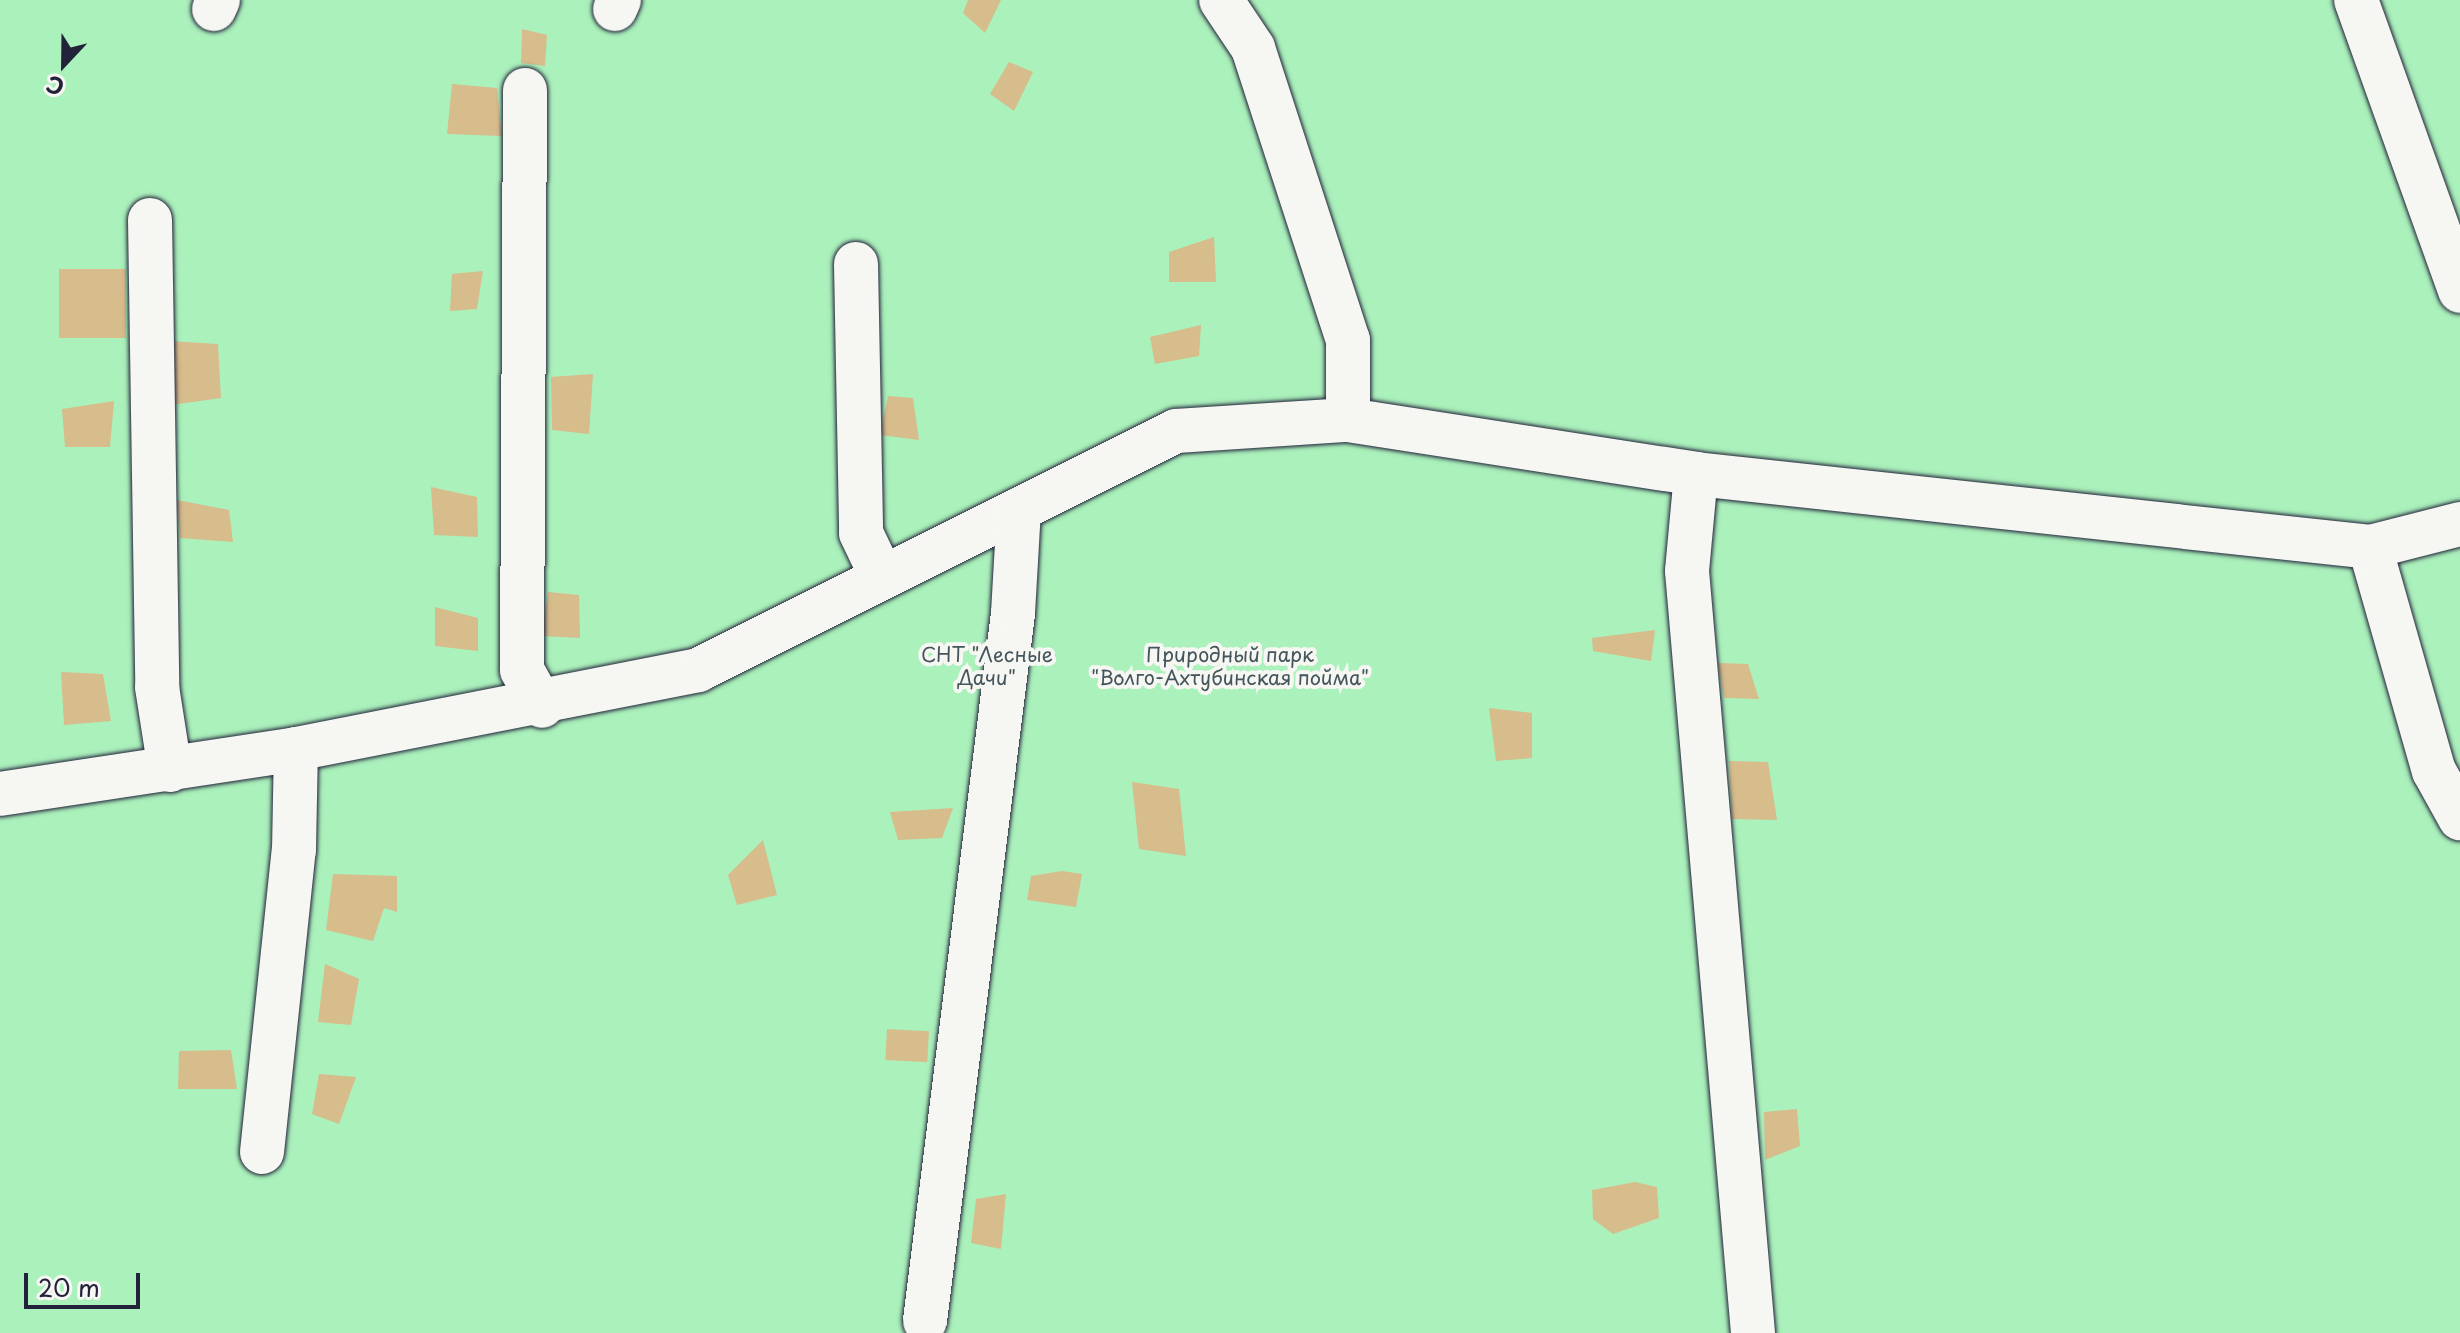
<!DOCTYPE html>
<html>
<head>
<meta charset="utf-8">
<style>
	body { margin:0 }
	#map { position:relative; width:2460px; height:1333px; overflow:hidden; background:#ede5d3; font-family:"Playpen Sans",sans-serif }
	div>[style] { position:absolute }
	.green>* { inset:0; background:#abf1bc; transform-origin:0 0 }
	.building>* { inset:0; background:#d7bc8c; transform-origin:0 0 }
	.roads { filter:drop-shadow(0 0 2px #22223b) drop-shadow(0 0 2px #22223b) }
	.minor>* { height:44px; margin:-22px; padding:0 22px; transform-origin:22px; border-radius:22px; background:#f6f6f2 }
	span { translate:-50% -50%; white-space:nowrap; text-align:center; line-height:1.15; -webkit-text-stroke:8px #f6f6f2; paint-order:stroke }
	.park-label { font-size:20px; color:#44565b }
	.north { position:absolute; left:24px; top:24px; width:80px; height:80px; -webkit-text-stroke:6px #f6f6f2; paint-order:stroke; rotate:202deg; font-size:22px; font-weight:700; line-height:32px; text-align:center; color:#22223b }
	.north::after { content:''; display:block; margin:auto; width:28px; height:36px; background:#22223b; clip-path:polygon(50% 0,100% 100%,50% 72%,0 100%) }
	.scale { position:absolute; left:24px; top:1273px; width:116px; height:36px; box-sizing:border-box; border:4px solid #22223b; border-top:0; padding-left:10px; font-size:24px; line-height:28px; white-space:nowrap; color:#22223b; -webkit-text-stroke:6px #f6f6f2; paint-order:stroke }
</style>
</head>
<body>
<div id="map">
	<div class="green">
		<i style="left:0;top:0;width:2460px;height:1333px"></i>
	</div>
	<div class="building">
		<i style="clip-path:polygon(968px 0,1001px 0,985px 33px,963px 13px)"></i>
		<i style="clip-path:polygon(522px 29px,547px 35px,545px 66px,521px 63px)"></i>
		<i style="clip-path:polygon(1009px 62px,1033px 72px,1014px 111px,990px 94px)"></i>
		<i style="clip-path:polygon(452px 84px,497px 88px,502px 136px,447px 134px)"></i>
		<i style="clip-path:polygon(1214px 237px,1216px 282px,1169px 282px,1169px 252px)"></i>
		<i style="left:59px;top:269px;width:67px;height:69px"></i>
		<i style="clip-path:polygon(483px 271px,477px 309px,450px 311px,452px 274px)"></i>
		<i style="clip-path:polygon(1201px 325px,1199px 356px,1155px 364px,1150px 337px)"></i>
		<i style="clip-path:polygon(152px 340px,218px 344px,221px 398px,171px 405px)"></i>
		<i style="clip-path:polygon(593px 374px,589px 434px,552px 430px,551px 377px)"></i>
		<i style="clip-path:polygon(888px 396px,913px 398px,919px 440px,880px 435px)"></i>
		<i style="clip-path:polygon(114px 401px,110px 447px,65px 447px,62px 409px)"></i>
		<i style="clip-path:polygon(431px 487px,477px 497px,478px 537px,434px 535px)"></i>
		<i style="clip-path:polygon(177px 500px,229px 510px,233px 542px,180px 538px)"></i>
		<i style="clip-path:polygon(548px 592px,579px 595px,580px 638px,542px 636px)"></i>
		<i style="clip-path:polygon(435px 607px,478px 618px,478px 651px,435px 646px)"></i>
		<i style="clip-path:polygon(1655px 630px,1651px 661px,1593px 651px,1592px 638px)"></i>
		<i style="clip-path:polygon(1718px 663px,1748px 664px,1759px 699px,1724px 698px)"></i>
		<i style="clip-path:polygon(61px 672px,103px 674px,111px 721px,64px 725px)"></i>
		<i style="clip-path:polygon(1489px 708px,1532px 713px,1532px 758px,1496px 761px)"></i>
		<i style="clip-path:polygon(1729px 761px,1768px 762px,1777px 820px,1732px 819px)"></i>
		<i style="clip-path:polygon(1132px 782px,1179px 789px,1186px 856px,1139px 849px)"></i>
		<i style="clip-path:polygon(953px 808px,942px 838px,898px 840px,890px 812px)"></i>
		<i style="clip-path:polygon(763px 840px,777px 895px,737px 905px,728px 875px)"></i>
		<i style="clip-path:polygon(1062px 871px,1082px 874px,1076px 907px,1027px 900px,1031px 876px)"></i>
		<i style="clip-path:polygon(333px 874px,397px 876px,397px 912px,384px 908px,373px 941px,326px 930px)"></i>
		<i style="clip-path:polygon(325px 964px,359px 979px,351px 1025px,318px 1022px)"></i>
		<i style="left:887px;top:1029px;width:42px;height:31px;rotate:3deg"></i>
		<i style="clip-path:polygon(231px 1050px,237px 1089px,178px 1089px,179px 1051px)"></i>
		<i style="clip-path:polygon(319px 1074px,356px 1077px,339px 1124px,312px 1114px)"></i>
		<i style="clip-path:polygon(1797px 1109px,1800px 1146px,1765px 1160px,1764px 1112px)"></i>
		<i style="clip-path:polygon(1635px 1182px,1657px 1187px,1659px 1218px,1613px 1234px,1593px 1219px,1592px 1190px)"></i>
		<i style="clip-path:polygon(1006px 1194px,1001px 1249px,971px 1243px,976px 1199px)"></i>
	</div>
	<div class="roads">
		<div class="minor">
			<i style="left:1221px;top:0;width:58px;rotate:56.3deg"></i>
			<i style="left:1253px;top:48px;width:307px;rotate:72deg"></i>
			<i style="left:1348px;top:340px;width:80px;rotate:90deg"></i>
			<i style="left:2356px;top:0;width:309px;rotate:70.3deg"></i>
			<i style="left:214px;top:9px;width:10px;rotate:-66deg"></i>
			<i style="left:615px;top:9px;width:10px;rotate:-66deg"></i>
			<i style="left:525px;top:90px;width:580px;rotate:90.3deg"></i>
			<i style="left:522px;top:670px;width:41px;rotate:60.9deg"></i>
			<i style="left:150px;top:220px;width:467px;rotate:89.1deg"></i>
			<i style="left:157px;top:687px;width:84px;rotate:81.1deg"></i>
			<i style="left:856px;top:264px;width:269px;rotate:88.9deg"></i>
			<i style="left:861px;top:533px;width:47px;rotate:64.5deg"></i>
			<i style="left:1696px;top:474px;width:97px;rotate:95.3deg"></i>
			<i style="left:1687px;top:571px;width:765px;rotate:85.05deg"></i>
			<i style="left:2370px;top:547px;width:233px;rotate:74.1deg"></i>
			<i style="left:2434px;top:771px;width:54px;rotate:61deg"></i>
			<i style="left:0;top:794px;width:299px;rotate:-8.6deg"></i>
			<i style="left:296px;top:749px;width:410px;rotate:-11.1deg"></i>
			<i style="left:698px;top:670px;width:534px;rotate:-26.57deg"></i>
			<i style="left:1176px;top:431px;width:172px;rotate:-3.7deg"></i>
			<i style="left:1348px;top:420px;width:352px;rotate:8.8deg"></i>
			<i style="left:1696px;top:474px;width:678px;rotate:6.18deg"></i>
			<i style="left:2370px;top:547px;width:93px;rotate:-14.3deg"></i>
			<i style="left:262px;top:1152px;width:304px;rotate:-84deg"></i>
			<i style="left:294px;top:850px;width:101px;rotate:-88.9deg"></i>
			<i style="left:925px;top:1321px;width:713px;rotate:-82.91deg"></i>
			<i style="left:1013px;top:613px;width:103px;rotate:-86.7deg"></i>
		</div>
	</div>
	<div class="park-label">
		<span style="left:987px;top:666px">СНТ "Лесные<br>Дачи"</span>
		<span style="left:1230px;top:666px">Природный парк<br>"Волго-Ахтубинская пойма"</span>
	</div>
	<div class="north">С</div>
	<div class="scale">20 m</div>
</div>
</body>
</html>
